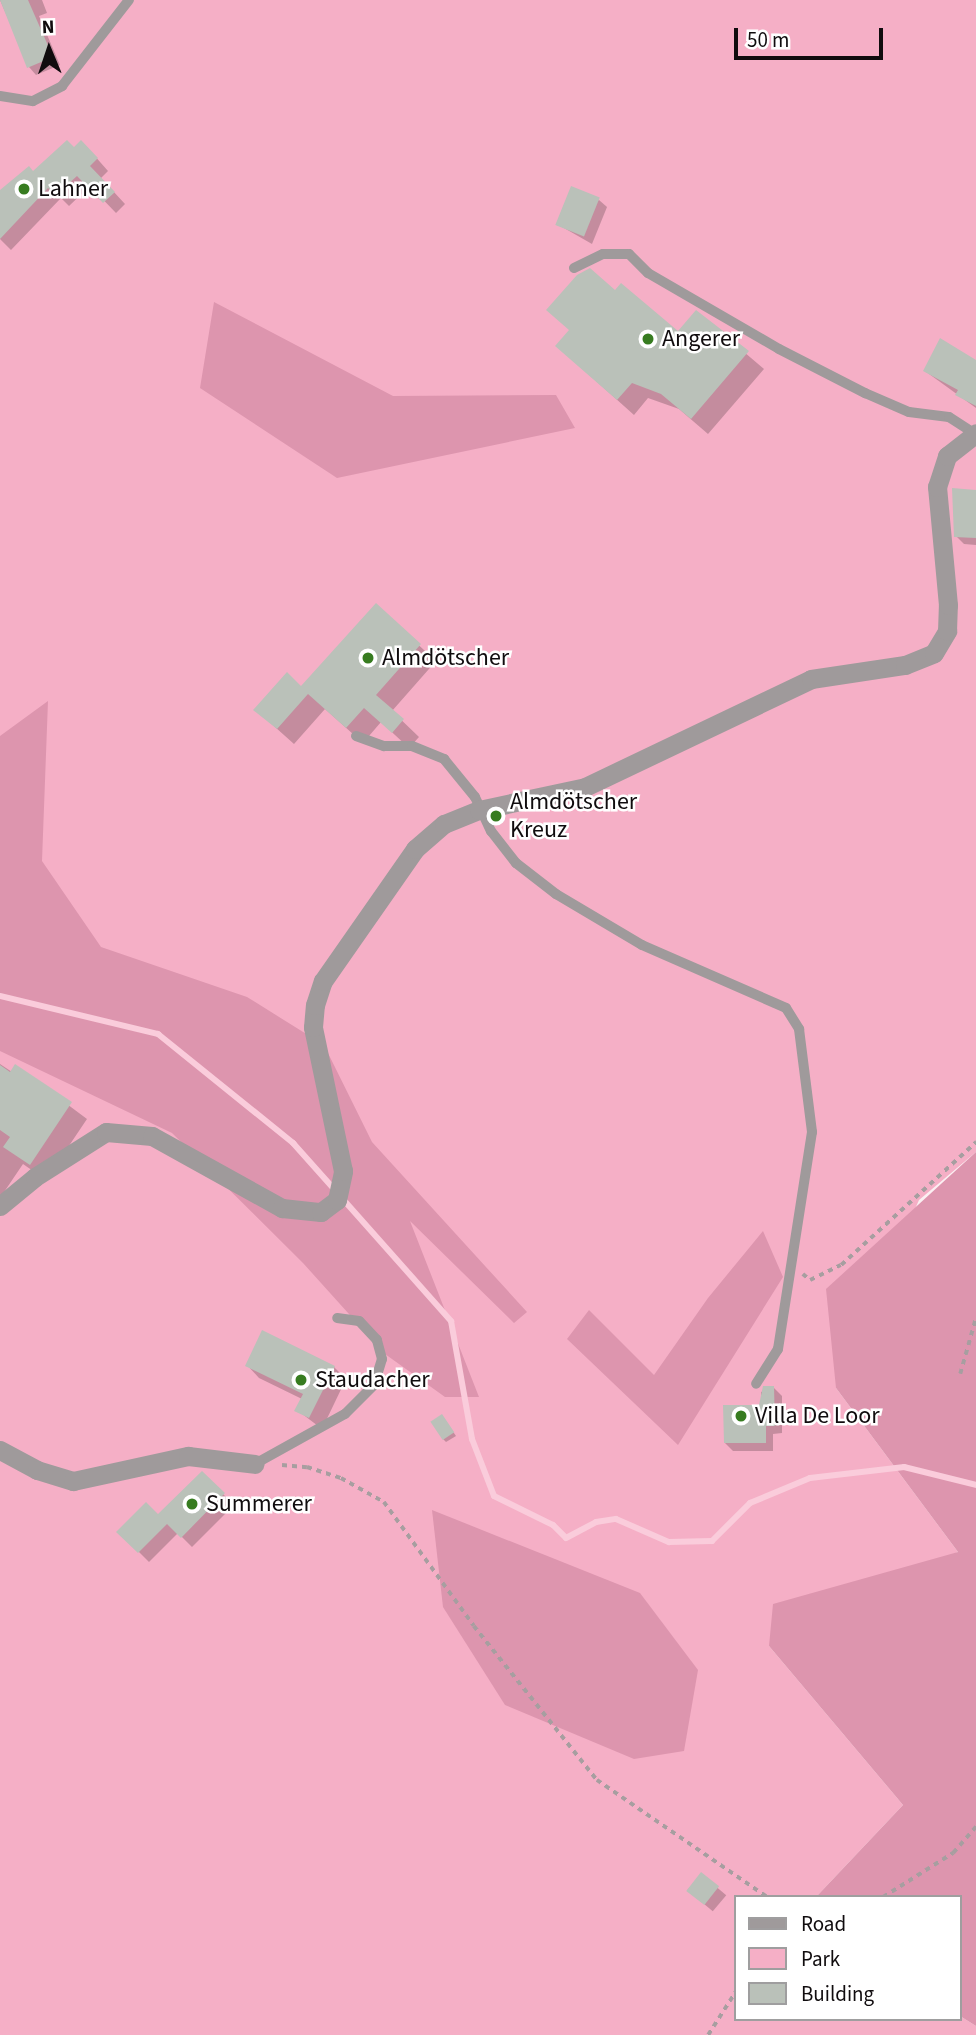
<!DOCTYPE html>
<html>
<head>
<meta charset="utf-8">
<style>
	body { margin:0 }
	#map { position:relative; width:976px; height:2035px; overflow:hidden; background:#fbeff2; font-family:"Source Sans 3",sans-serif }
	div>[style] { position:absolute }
	.green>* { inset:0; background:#f5afc6 }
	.forest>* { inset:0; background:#dd95ae }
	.shadow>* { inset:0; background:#0003; transform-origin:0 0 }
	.stream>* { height:6px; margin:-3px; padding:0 3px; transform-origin:3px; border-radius:3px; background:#faccdb }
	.building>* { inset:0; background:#bac1b9; transform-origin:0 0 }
	.path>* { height:3.5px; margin-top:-1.75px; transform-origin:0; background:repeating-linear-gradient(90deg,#a79ea0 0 5px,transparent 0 10px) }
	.lane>* { height:10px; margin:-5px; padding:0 5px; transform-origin:5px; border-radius:5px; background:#9f9a9b }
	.street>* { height:19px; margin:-9.5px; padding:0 9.5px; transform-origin:9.5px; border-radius:9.5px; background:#9f9a9b }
	.dots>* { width:19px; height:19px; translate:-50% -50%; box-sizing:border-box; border:4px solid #fff; border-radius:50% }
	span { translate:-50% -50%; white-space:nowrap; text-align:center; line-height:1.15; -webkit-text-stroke:5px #fff; paint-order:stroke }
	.poi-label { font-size:24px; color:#100c0e }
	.left { translate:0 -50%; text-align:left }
	.legend { position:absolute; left:734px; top:1895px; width:228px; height:126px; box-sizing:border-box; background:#fff; border:2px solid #9f9e9f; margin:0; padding:9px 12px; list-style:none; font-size:21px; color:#100c0e }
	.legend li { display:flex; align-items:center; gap:14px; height:35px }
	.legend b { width:35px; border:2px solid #9f9e9f }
	.north { position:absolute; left:14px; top:14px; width:70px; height:70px; -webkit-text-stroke:5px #fff; paint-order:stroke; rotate:358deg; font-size:19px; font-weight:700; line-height:28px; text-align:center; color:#100c0e }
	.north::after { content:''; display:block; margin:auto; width:24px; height:32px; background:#100c0e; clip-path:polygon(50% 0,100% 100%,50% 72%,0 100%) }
	.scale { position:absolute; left:734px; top:28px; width:149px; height:32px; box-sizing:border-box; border:4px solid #100c0e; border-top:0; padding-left:9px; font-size:21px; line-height:24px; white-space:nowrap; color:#100c0e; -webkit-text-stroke:5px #fff; paint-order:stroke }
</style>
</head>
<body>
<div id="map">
	<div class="green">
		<i style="clip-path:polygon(0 0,976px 0,976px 1152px,919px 1200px,836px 1388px,958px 1552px,769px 1646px,903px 1805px,816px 1897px,736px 1897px,736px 2019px,960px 2016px,976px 2026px,976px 2035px,0 2035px)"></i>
	</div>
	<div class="forest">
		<i style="clip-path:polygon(214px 302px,393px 396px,556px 395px,575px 428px,337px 478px,200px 388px)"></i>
		<i style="clip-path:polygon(48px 701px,42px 861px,101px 947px,247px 997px,324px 1045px,372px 1142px,527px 1312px,514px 1323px,410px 1221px,479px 1397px,445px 1397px,385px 1354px,303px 1263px,172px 1133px,0 1051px,0 736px)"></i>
		<i style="clip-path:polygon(976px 1152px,976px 2026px,960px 2016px,960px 1897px,816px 1897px,903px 1805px,769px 1646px,773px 1604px,958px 1552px,836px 1388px,826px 1289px)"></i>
		<i style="clip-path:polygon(763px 1231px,783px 1277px,678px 1445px,567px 1339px,589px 1310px,654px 1375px,708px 1298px)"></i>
		<i style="clip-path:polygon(432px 1510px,640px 1593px,698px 1670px,684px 1751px,634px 1759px,505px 1705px,443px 1607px)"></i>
	</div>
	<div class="shadow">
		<i style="clip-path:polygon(0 0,42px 0,47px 13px,39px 16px,60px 65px,36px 75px,29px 67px)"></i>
		<i style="clip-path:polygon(74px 149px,93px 154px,108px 171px,101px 178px,125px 204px,116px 213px,90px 186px,69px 206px,61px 198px,11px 250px,0 239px,0 193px)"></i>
		<i style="clip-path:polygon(599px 200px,607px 207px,592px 244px,557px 224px)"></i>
		<i style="clip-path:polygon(616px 292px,678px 334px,697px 312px,764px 369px,708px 434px,679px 409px,648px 398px,634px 415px,557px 346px)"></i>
		<i style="clip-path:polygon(976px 361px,976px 408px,925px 371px)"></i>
		<i style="clip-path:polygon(976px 492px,976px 545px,964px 544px,956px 536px)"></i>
		<i style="clip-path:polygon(376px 606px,436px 661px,392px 711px,419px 737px,409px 748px,381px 722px,363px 743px,325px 709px,294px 744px,256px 710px,301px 688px)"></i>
		<i style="clip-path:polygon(0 1064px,12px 1072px,16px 1066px,87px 1119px,46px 1180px,23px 1164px,0 1198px)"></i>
		<i style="clip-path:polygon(247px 1365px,334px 1367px,346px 1379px,322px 1429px,297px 1410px,302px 1399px,259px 1378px)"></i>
		<i style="clip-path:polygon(774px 1388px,782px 1396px,782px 1433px,773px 1434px,773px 1451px,733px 1451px,725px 1443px,761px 1407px,761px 1392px)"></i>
		<i style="clip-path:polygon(445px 1420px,456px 1436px,446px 1442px,443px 1439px)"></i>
		<i style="clip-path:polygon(202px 1473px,234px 1505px,192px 1547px,178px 1533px,149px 1562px,119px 1532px,158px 1517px)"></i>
		<i style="left:701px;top:1874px;width:33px;height:21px;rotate:40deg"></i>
	</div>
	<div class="stream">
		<i style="left:0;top:996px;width:163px;rotate:13.5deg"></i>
		<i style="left:158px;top:1034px;width:174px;rotate:38.9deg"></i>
		<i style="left:293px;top:1143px;width:62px;rotate:48.3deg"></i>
		<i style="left:341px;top:1197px;width:166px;rotate:48.4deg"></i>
		<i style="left:451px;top:1321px;width:120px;rotate:79.9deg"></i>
		<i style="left:472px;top:1439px;width:61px;rotate:68.9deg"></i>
		<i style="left:494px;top:1496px;width:66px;rotate:26.2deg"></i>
		<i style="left:553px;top:1525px;width:18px;rotate:45deg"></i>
		<i style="left:566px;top:1538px;width:34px;rotate:-28deg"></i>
		<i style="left:596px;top:1522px;width:20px;rotate:-9deg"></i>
		<i style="left:616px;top:1519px;width:58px;rotate:23.5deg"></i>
		<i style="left:669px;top:1542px;width:43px;rotate:-1.3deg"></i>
		<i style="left:712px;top:1541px;width:54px;rotate:-45deg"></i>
		<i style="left:750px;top:1503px;width:65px;rotate:-22.6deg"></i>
		<i style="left:810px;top:1478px;width:95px;rotate:-6.7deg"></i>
		<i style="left:904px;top:1467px;width:74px;rotate:14deg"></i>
	</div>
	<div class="building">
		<i style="clip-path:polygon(0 0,28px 0,53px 57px,27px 68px)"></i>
		<i style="clip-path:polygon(67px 140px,74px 147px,81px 140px,98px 158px,90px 166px,115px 192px,103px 203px,77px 176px,56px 195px,48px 188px,0 239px,0 190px,29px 166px,33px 171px)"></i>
		<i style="left:571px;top:186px;width:31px;height:42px;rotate:22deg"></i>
		<i style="clip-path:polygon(590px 268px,615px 290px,621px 283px,678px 331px,696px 310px,749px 351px,691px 419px,661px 394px,632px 383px,617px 400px,555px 346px,569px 330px,546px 310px,577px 275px)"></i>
		<i style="clip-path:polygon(940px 338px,976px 360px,976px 406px,955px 395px,958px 390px,923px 371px)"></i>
		<i style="clip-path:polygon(952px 488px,976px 490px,976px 538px,954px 537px)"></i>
		<i style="clip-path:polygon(376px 603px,421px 644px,376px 695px,404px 719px,392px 733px,364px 708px,346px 728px,308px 694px,277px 729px,253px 710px,287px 672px,301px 686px)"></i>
		<i style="clip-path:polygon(15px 1064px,72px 1102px,30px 1165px,3px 1147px,10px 1137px,0 1130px,0 1065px,10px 1072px)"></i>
		<i style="clip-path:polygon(262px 1330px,335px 1366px,309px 1418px,294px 1411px,303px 1394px,245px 1366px)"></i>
		<i style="clip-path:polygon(763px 1386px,774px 1386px,775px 1426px,766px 1426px,766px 1443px,724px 1443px,723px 1405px,759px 1405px)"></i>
		<i style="left:442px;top:1414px;width:22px;height:14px;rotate:56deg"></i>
		<i style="clip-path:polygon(202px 1471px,225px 1493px,181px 1538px,167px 1524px,138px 1553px,116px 1532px,146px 1502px,158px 1514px)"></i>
		<i style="left:701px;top:1872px;width:23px;height:24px;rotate:38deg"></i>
	</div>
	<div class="path">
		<i style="left:803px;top:1274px;width:9px;rotate:41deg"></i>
		<i style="left:810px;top:1280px;width:34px;rotate:-26deg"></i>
		<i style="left:841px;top:1265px;width:183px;rotate:-42.3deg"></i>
		<i style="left:960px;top:1374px;width:59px;rotate:-74.3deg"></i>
		<i style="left:282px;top:1465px;width:25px;rotate:5deg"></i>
		<i style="left:307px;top:1467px;width:36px;rotate:18deg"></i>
		<i style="left:341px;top:1478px;width:49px;rotate:29.2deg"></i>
		<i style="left:384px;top:1502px;width:153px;rotate:54deg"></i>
		<i style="left:474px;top:1626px;width:197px;rotate:51.4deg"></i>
		<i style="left:597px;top:1780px;width:206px;rotate:34.5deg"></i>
		<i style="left:883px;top:1897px;width:83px;rotate:-32.2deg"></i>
		<i style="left:953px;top:1853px;width:35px;rotate:-49deg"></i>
		<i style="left:708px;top:2035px;width:52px;rotate:-57.5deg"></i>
	</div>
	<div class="lane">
		<i style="left:0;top:96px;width:33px;rotate:9deg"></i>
		<i style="left:33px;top:101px;width:33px;rotate:-27deg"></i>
		<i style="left:62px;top:86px;width:109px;rotate:-52.1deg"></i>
		<i style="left:574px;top:268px;width:32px;rotate:-26deg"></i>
		<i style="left:603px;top:254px;width:26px"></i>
		<i style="left:629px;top:254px;width:27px;rotate:45deg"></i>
		<i style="left:648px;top:273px;width:151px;rotate:30.1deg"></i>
		<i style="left:779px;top:349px;width:97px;rotate:27.1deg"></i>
		<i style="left:865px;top:393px;width:48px;rotate:23.4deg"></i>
		<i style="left:909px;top:412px;width:40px;rotate:7.1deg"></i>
		<i style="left:949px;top:417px;width:31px;rotate:33deg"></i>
		<i style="left:356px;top:736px;width:30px;rotate:20deg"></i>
		<i style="left:384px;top:746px;width:28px"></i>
		<i style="left:412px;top:746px;width:35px;rotate:22deg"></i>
		<i style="left:444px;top:759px;width:49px;rotate:50.8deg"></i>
		<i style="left:475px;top:797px;width:38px;rotate:65deg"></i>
		<i style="left:491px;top:831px;width:41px;rotate:52deg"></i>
		<i style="left:516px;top:863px;width:51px;rotate:37.8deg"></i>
		<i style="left:556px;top:894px;width:100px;rotate:30.7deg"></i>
		<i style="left:642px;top:945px;width:157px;rotate:23.6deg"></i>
		<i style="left:786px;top:1008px;width:25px;rotate:58deg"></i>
		<i style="left:799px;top:1029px;width:104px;rotate:82.8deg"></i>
		<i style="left:812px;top:1132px;width:220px;rotate:98.9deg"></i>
		<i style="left:778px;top:1349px;width:41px;rotate:122.2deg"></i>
		<i style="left:255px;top:1464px;width:103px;rotate:-29.1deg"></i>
		<i style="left:345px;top:1414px;width:41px;rotate:-45deg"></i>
		<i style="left:374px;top:1385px;width:27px;rotate:-73deg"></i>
		<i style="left:382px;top:1359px;width:20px;rotate:-105deg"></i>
		<i style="left:377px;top:1340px;width:26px;rotate:-133deg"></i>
		<i style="left:359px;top:1321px;width:22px;rotate:-172deg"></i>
	</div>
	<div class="street">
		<i style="left:0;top:1206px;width:45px;rotate:-39.6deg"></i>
		<i style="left:35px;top:1177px;width:84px;rotate:-32.4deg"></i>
		<i style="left:106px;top:1132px;width:46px;rotate:5deg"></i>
		<i style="left:152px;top:1136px;width:149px;rotate:29deg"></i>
		<i style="left:282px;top:1208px;width:39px;rotate:6deg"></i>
		<i style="left:321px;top:1212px;width:20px;rotate:-37deg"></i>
		<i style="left:337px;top:1200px;width:30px;rotate:-78deg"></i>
		<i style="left:343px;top:1171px;width:147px;rotate:-101.8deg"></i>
		<i style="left:313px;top:1027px;width:22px;rotate:-85deg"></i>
		<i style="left:315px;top:1005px;width:25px;rotate:-72deg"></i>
		<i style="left:323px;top:981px;width:161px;rotate:-55.1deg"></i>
		<i style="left:415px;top:849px;width:38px;rotate:-41deg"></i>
		<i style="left:444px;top:824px;width:38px;rotate:-22deg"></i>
		<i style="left:479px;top:810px;width:108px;rotate:-12.2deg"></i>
		<i style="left:585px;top:787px;width:250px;rotate:-25.5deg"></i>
		<i style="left:811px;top:679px;width:95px;rotate:-8.5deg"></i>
		<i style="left:905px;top:665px;width:31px;rotate:-22deg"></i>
		<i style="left:934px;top:653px;width:26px;rotate:-59deg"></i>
		<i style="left:947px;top:631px;width:26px;rotate:-88deg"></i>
		<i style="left:948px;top:605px;width:119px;rotate:-95.3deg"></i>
		<i style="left:937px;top:487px;width:33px;rotate:-72deg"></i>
		<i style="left:947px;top:456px;width:37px;rotate:-38deg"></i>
		<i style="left:0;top:1450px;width:42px;rotate:28.4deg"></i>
		<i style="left:37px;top:1470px;width:38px;rotate:17deg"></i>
		<i style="left:73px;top:1481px;width:118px;rotate:-12.3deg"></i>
		<i style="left:188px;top:1456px;width:67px;rotate:6.8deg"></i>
	</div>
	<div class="dots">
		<i style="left:24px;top:189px;background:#377c20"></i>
		<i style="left:648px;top:339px;background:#377c20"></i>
		<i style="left:368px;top:658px;background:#377c20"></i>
		<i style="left:496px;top:816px;background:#377c20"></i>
		<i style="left:301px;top:1380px;background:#377c20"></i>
		<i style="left:741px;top:1416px;background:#377c20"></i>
		<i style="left:192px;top:1504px;background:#377c20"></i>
	</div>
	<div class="poi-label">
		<span class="left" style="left:38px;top:189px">Lahner</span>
		<span class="left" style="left:662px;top:339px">Angerer</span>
		<span class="left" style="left:382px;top:658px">Almdötscher</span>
		<span class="left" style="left:510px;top:816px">Almdötscher<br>Kreuz</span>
		<span class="left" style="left:315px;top:1380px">Staudacher</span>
		<span class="left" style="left:755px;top:1416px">Villa De Loor</span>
		<span class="left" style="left:206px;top:1504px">Summerer</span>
	</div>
	<ul class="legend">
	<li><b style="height:9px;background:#9f9a9b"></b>Road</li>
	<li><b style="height:19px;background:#f5afc6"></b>Park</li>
	<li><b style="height:19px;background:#bac1b9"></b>Building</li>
	</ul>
	<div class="north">N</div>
	<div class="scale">50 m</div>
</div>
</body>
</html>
